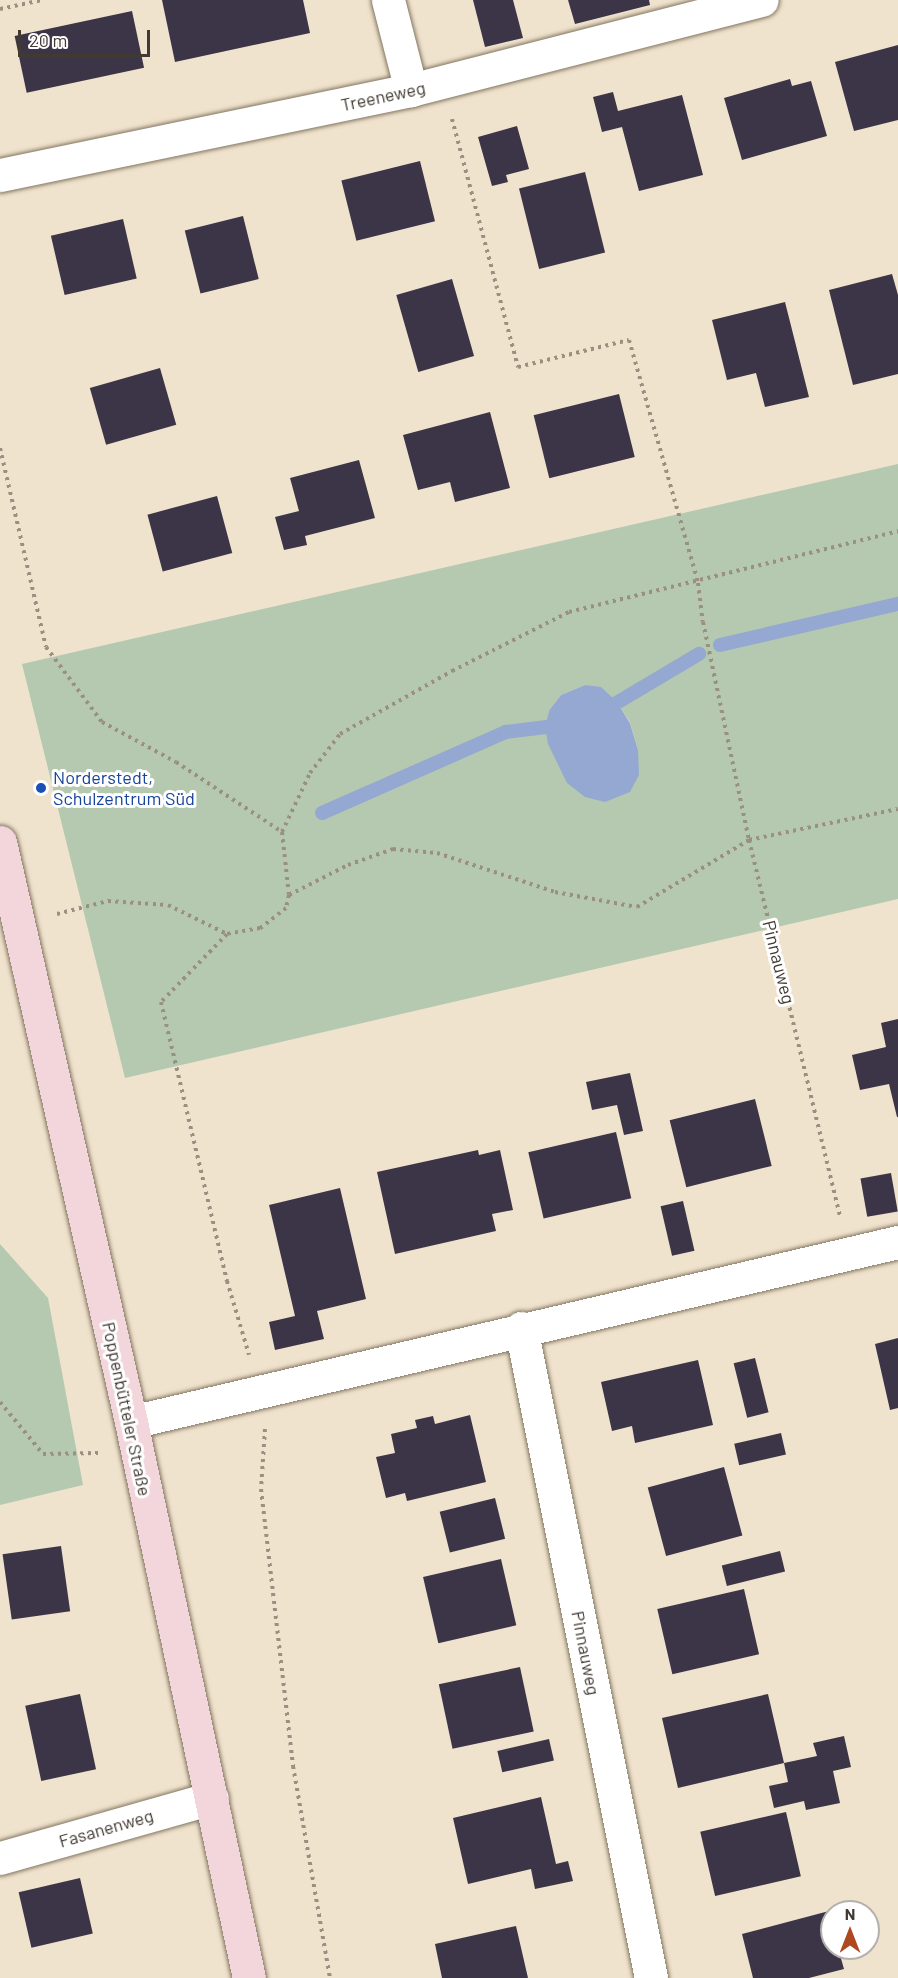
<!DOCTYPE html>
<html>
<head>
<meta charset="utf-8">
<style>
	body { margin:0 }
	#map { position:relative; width:898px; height:1978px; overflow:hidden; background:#f0e3cd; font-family:Barlow,sans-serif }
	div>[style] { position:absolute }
	.green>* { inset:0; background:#b5c9b0 }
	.water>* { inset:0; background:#94a8d1 }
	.stream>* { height:14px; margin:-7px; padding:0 7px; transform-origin:7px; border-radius:7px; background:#94a8d1 }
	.building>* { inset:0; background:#3c3547; transform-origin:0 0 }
	.path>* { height:4px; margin-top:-2px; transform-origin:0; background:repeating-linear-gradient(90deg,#9a9081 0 3px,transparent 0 7.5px) }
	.roads { filter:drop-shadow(0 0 2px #827662) drop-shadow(0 0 2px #827662) }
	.minor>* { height:33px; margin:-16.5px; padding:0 16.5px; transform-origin:16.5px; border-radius:16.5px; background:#fff }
	.secondary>* { height:33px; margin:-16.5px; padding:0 16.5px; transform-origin:16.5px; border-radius:16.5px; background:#f3d6db }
	.dots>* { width:16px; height:16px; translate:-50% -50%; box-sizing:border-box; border:3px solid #fff; border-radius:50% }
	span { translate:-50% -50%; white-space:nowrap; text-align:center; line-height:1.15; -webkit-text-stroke:6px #fff; paint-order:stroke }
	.street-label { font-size:18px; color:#403a32 }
	.transit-label { font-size:18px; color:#164399 }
	.left { translate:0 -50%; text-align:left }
	.north { position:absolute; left:820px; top:1900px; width:60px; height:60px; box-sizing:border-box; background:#fff; border:2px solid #b3b0ad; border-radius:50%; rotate:0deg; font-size:16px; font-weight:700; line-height:24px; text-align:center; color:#403a32 }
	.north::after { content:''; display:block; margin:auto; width:21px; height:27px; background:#ae4821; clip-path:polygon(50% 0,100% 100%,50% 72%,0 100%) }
	.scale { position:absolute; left:18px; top:30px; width:132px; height:27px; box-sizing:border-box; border:3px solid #403a32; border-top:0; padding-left:8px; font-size:18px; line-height:21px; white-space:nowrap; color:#403a32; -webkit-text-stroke:4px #fff; paint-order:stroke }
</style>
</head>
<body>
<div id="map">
	<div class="green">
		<i style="clip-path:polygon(evenodd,898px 464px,898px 899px,125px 1078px,22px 664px,898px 464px,585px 685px,617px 702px,630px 722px,638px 750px,550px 709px,561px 695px,585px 685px)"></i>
		<i style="clip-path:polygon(0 1244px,48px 1298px,83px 1485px,0 1505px)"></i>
	</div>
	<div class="water">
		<i style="clip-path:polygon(585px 685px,601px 687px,617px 702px,630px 723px,638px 750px,639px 775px,630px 792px,605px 802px,585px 797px,567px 783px,548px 744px,545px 726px,550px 709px,561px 695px)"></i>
	</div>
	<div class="stream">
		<i style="left:720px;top:645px;width:183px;rotate:-13deg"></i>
		<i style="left:603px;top:711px;width:112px;rotate:-30.7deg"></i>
		<i style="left:322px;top:813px;width:201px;rotate:-23.8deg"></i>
		<i style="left:506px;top:732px;width:57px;rotate:-7deg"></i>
	</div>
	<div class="building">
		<i style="clip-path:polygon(162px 0,303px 0,310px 33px,175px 62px)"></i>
		<i style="clip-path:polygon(473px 0,513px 0,523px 38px,485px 47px)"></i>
		<i style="clip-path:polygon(568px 0,649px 0,650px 5px,575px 24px)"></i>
		<i style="left:132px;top:11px;width:58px;height:120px;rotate:78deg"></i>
		<i style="clip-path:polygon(898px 45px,898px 120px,854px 131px,835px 62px)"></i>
		<i style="clip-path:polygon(790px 79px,792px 86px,811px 81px,827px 136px,742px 160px,724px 98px)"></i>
		<i style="clip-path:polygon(613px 92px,618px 111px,682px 95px,703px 175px,639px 191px,622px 127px,602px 132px,593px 97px)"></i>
		<i style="clip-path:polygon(517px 126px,529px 169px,506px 175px,508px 182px,492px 186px,478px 137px)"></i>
		<i style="left:420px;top:161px;width:62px;height:81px;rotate:76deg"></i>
		<i style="left:585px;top:172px;width:83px;height:68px;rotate:76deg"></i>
		<i style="left:243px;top:216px;width:65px;height:60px;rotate:76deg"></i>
		<i style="left:123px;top:219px;width:61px;height:74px;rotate:77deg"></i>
		<i style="clip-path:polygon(892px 274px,898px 295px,898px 374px,853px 385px,829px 290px)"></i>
		<i style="left:452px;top:279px;width:80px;height:58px;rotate:74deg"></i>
		<i style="clip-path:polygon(785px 302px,809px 397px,765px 407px,756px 373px,727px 380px,712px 320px)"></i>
		<i style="left:160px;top:368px;width:59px;height:73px;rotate:74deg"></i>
		<i style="left:619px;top:394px;width:65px;height:88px;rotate:76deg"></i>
		<i style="clip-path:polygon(490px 412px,510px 488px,455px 502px,450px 482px,418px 490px,403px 435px)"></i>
		<i style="clip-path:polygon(359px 460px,375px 518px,305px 536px,307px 545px,284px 550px,275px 517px,299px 511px,290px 478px)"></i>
		<i style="left:217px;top:496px;width:59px;height:72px;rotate:75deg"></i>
		<i style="clip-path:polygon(898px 1019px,898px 1117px,897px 1117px,889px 1084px,860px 1090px,852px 1055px,886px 1047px,881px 1023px)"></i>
		<i style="clip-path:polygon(630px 1073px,643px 1131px,624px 1135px,617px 1105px,592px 1110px,586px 1082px)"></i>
		<i style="left:755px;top:1099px;width:69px;height:88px;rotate:76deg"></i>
		<i style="left:616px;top:1132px;width:68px;height:90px;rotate:77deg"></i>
		<i style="clip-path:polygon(478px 1150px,479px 1155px,500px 1150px,513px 1210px,492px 1214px,496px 1231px,395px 1254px,377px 1172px)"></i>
		<i style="left:891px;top:1173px;width:39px;height:31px;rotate:80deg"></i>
		<i style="clip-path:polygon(340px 1188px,366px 1299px,317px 1311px,324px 1339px,275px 1350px,269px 1322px,295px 1316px,269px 1205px)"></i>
		<i style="left:683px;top:1201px;width:51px;height:23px;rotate:77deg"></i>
		<i style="clip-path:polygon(898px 1338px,898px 1408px,890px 1410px,875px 1344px)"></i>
		<i style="left:755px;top:1358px;width:56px;height:22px;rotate:76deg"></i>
		<i style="clip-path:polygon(698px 1360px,713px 1425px,635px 1443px,632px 1426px,612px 1431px,601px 1382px)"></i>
		<i style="clip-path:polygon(470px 1415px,486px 1482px,407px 1501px,405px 1493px,386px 1498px,376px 1457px,395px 1453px,391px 1434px,417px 1428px,415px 1420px,433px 1416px,435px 1424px)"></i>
		<i style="left:781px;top:1433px;width:22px;height:48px;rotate:77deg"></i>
		<i style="left:724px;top:1467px;width:71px;height:79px;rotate:75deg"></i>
		<i style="left:495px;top:1498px;width:42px;height:57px;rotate:76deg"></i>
		<i style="left:61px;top:1546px;width:66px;height:59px;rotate:82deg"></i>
		<i style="left:780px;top:1551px;width:21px;height:60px;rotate:76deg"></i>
		<i style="left:501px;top:1559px;width:68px;height:80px;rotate:77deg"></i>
		<i style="left:744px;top:1589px;width:67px;height:89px;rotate:77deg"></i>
		<i style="left:520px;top:1667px;width:66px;height:83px;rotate:78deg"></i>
		<i style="left:80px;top:1694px;width:77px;height:56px;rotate:78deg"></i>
		<i style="clip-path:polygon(768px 1694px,784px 1763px,817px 1756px,813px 1743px,844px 1736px,851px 1767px,833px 1771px,840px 1803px,806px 1810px,804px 1801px,774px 1808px,769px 1786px,788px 1782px,784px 1763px,678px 1788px,662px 1718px)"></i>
		<i style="left:549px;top:1739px;width:22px;height:53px;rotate:77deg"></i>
		<i style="clip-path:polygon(541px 1797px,556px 1864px,568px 1861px,573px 1881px,535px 1889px,531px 1869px,468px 1884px,453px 1818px)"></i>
		<i style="left:786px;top:1812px;width:66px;height:88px;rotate:77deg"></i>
		<i style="left:80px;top:1878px;width:57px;height:63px;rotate:77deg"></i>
		<i style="clip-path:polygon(829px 1911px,832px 1948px,838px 1948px,844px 1969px,809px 1978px,753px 1978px,742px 1934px)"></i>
		<i style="clip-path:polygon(516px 1926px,528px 1978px,442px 1978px,435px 1944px)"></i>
	</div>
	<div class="path">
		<i style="left:0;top:9px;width:43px;rotate:-12.1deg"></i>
		<i style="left:452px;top:119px;width:257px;rotate:75.1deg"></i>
		<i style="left:518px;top:367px;width:114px;rotate:-13.7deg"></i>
		<i style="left:629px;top:340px;width:253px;rotate:74.1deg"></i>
		<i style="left:698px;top:583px;width:39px;rotate:83deg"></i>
		<i style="left:703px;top:622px;width:223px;rotate:78.1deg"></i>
		<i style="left:749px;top:840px;width:388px;rotate:76.4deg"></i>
		<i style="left:0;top:448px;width:204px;rotate:77deg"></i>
		<i style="left:46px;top:647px;width:94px;rotate:53.3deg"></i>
		<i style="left:102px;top:722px;width:84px;rotate:28.4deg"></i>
		<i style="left:176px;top:762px;width:127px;rotate:33.4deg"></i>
		<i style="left:282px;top:832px;width:63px;rotate:83.7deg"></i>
		<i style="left:289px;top:895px;width:13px;rotate:103deg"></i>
		<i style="left:286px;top:908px;width:33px;rotate:142deg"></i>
		<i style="left:260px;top:928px;width:34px;rotate:170deg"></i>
		<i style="left:227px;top:934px;width:95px;rotate:134.1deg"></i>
		<i style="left:161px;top:1002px;width:287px;rotate:76.7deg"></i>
		<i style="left:227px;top:1281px;width:77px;rotate:73.4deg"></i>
		<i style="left:282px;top:832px;width:65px;rotate:-64.6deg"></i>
		<i style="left:310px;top:773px;width:49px;rotate:-52.4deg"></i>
		<i style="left:340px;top:734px;width:129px;rotate:-29.4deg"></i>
		<i style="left:452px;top:671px;width:131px;rotate:-26.8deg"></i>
		<i style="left:569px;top:612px;width:339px;rotate:-13.8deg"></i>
		<i style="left:289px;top:895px;width:66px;rotate:-27deg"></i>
		<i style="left:348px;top:865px;width:48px;rotate:-19.6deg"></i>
		<i style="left:393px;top:849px;width:44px;rotate:5.2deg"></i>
		<i style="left:437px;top:853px;width:124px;rotate:18.3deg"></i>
		<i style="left:555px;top:892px;width:83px;rotate:10.4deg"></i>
		<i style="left:637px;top:907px;width:131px;rotate:-30.9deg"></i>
		<i style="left:749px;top:840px;width:152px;rotate:-11.8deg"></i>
		<i style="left:57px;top:914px;width:53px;rotate:-14.3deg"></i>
		<i style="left:108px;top:901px;width:60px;rotate:3.8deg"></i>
		<i style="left:168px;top:905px;width:66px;rotate:26.2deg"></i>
		<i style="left:0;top:1402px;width:67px;rotate:50.4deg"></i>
		<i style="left:43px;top:1454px;width:55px;rotate:-1deg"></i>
		<i style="left:265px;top:1429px;width:60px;rotate:93.8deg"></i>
		<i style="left:261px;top:1489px;width:279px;rotate:83.4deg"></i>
		<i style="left:293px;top:1766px;width:215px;rotate:80.1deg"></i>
	</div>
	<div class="roads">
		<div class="minor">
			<i style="left:388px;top:0;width:93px;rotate:75.7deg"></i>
			<i style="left:0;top:175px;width:420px;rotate:-11.7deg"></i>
			<i style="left:411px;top:90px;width:362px;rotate:-14.4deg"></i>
			<i style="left:521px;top:1328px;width:663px;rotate:78.69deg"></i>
			<i style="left:131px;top:1422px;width:788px;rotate:-13.21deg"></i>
			<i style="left:0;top:1858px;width:220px;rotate:-15.8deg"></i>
		</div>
		<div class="secondary">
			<i style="left:0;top:842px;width:595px;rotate:77.27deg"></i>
			<i style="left:131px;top:1422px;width:568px;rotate:78.02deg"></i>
		</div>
	</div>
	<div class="dots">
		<i style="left:41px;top:788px;background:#1a4fb4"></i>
	</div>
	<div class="street-label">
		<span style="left:383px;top:96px;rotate:-12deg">Treeneweg</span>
		<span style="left:779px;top:962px;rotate:76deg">Pinnauweg</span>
		<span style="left:127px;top:1409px;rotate:78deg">Poppenbütteler Straße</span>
		<span style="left:586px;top:1653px;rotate:79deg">Pinnauweg</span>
		<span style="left:106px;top:1828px;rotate:-16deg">Fasanenweg</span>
	</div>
	<div class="transit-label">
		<span class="left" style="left:53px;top:788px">Norderstedt,<br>Schulzentrum Süd</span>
	</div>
	<div class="north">N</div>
	<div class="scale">20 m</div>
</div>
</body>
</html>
